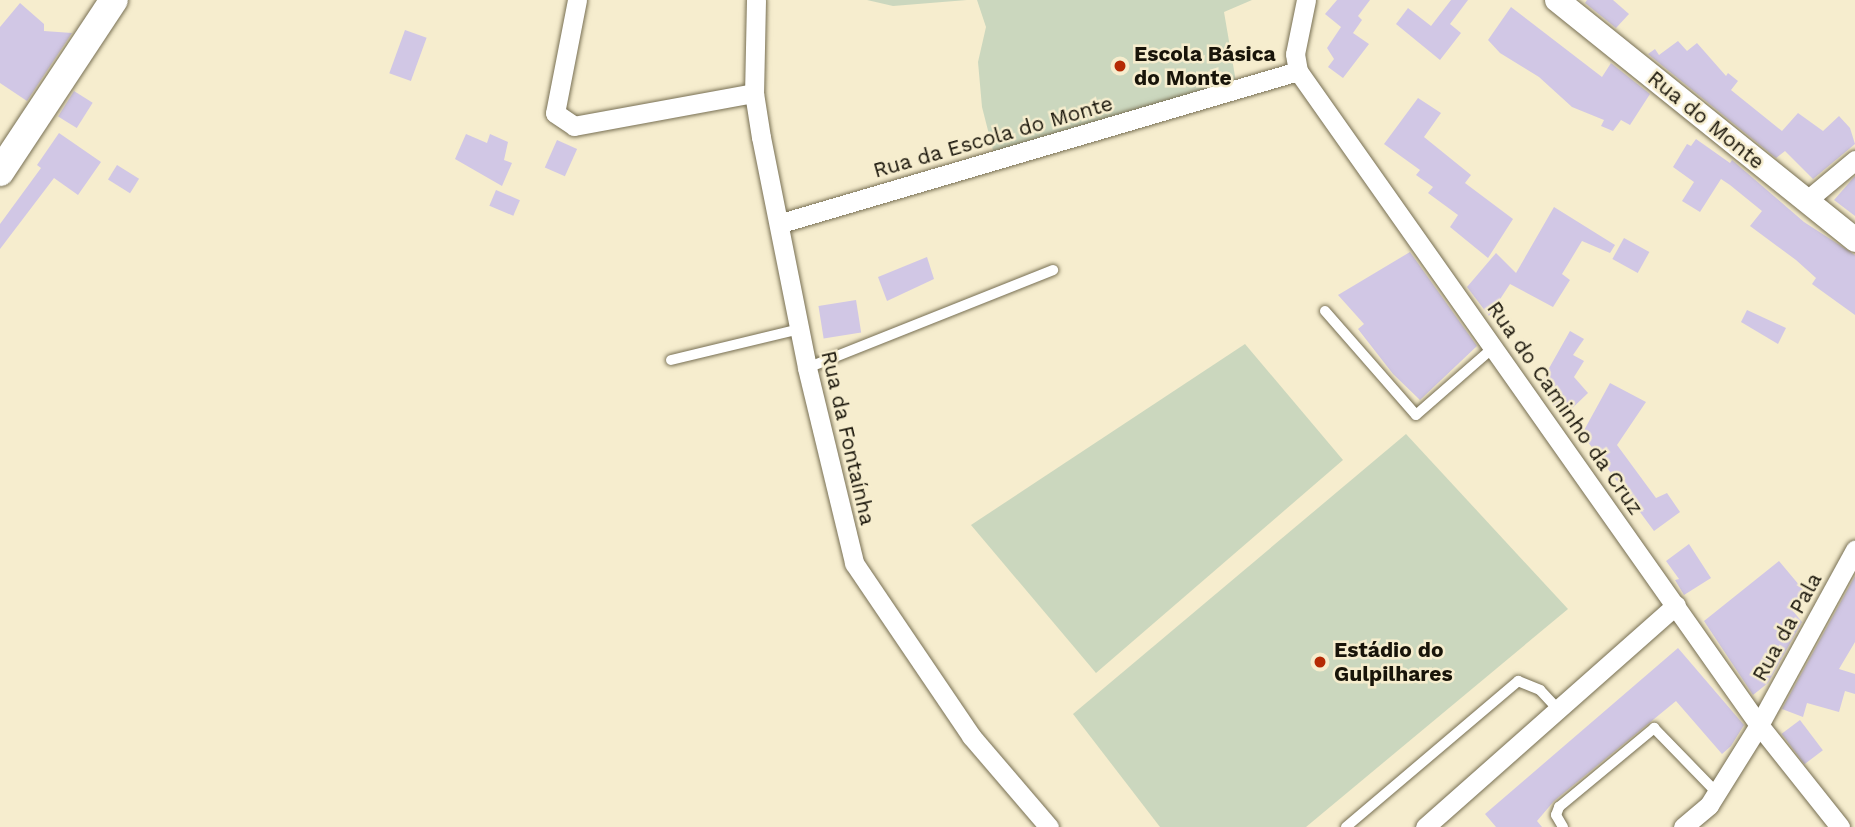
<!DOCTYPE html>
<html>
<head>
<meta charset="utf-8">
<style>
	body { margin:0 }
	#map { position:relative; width:1855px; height:827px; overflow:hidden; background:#f6edce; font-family:"Work Sans",sans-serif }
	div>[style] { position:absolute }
	.green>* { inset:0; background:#cbd7be }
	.building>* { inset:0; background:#d1c7e5; transform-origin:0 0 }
	.roads { filter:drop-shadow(0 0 2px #776f53) drop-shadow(0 0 2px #776f53) }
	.service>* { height:10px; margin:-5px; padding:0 5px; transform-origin:5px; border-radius:5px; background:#fff }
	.minor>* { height:19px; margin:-9.5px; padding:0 9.5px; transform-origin:9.5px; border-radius:9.5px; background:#fff }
	.tertiary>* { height:24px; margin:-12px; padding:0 12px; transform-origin:12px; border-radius:12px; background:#fff }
	.secondary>* { height:28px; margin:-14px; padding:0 14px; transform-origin:14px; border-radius:14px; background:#fff }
	.dots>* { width:19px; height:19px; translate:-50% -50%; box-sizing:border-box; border:4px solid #f6edce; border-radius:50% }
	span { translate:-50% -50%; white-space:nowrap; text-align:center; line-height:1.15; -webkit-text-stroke:5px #f6edce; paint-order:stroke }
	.poi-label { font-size:21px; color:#181409; font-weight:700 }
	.left { translate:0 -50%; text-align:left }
	.street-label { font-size:21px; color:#181409 }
</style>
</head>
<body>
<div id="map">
	<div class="green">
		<i style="clip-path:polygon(867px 0,967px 0,893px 6px)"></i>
		<i style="clip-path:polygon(977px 0,1252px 0,1224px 12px,1236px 82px,994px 154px,982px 107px,978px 62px,986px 27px)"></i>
		<i style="clip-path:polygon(1245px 344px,1343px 460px,1096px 673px,971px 525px)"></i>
		<i style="clip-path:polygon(1406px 434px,1568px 609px,1306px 827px,1160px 827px,1073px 714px)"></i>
	</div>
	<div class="building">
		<i style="clip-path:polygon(1337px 0,1370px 0,1358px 16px,1362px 20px,1353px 33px,1369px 44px,1343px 78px,1328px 67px,1334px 59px,1327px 48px,1341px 27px,1325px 14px)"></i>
		<i style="clip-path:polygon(1451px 0,1468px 0,1450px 24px,1461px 33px,1440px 60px,1396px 24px,1408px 8px,1431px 26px)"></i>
		<i style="clip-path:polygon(1587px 0,1613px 0,1629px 14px,1616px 28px,1585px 3px)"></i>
		<i style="clip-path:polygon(20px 3px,44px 24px,44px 31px,72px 33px,27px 101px,0 83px,0 27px)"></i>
		<i style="clip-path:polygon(1511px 7px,1602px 77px,1611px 63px,1650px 94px,1630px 125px,1621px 120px,1613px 131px,1601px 126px,1604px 120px,1572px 107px,1539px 77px,1500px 53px,1488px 40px)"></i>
		<i style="left:405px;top:30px;width:23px;height:46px;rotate:20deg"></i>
		<i style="clip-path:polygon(1678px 41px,1687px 51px,1697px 43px,1726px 76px,1728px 73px,1738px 81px,1731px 90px,1782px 131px,1798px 113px,1823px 131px,1839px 116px,1850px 128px,1855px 144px,1813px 179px,1785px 151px,1776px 158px,1648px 54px,1655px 49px,1659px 55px)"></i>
		<i style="left:74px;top:91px;width:22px;height:30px;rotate:32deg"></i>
		<i style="clip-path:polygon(1418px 98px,1441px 113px,1424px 137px,1471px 175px,1465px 183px,1513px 219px,1488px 258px,1450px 227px,1458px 215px,1428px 193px,1433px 187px,1416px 175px,1420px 170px,1384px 144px)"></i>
		<i style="clip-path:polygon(59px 133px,101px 162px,78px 195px,54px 178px,0 249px,0 224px,41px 168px,37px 165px)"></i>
		<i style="clip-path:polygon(466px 134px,487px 143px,490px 134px,508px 142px,504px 160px,512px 163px,502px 186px,455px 159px)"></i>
		<i style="clip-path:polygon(1696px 139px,1730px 163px,1732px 160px,1804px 222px,1855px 255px,1855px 315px,1812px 284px,1816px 278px,1796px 260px,1750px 226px,1762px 211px,1730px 185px,1721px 179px,1700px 212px,1682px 201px,1694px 182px,1673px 167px,1687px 144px,1691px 146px)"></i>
		<i style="left:557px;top:140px;width:22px;height:30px;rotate:24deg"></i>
		<i style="left:117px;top:165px;width:26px;height:17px;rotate:32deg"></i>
		<i style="clip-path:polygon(1855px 176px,1855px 216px,1834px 200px)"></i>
		<i style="left:496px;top:190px;width:26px;height:17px;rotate:23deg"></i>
		<i style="clip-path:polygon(1554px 207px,1615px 245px,1610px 253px,1582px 241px,1562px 274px,1570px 280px,1553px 307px,1510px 284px,1489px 316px,1467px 287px,1496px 253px,1516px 273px)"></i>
		<i style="left:1624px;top:238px;width:29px;height:24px;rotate:29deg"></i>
		<i style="clip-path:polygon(1410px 252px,1477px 346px,1420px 400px,1393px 374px,1358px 329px,1364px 324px,1338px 295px)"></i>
		<i style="clip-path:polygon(927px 257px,934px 279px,887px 301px,878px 277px)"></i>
		<i style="left:856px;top:300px;width:33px;height:38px;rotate:81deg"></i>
		<i style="clip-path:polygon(1747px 310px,1786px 328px,1778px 344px,1741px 322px)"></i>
		<i style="clip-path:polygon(1570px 331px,1584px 339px,1573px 355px,1584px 361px,1574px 377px,1588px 393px,1562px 418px,1539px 386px)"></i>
		<i style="clip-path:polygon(1610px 383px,1646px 402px,1617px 445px,1656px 498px,1667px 493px,1680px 512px,1654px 531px,1582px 434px)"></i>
		<i style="clip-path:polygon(1689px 544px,1711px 578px,1684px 595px,1675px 580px,1679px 579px,1666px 561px)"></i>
		<i style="clip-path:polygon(1779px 561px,1810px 598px,1793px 611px,1802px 622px,1768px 683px,1753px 695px,1704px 621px)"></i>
		<i style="clip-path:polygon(1855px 576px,1855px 642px,1839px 669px,1855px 674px,1855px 694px,1845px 691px,1839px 712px,1807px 703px,1803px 717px,1782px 709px)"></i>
		<i style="clip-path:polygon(1678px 648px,1744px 725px,1731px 746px,1722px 754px,1676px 701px,1554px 801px,1537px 821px,1542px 827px,1496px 827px,1485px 814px)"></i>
		<i style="left:1800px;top:720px;width:38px;height:23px;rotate:53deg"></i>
	</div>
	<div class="roads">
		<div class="service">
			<i style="left:1325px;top:311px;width:138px;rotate:48.8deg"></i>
			<i style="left:1416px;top:415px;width:103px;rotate:-41.1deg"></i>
			<i style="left:671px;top:360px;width:133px;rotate:-13.5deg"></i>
			<i style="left:807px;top:368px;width:265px;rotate:-21.7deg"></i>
			<i style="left:1346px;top:827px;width:226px;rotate:-40.3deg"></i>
			<i style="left:1518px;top:681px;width:24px;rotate:22deg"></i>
			<i style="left:1540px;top:690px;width:26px;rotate:47deg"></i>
			<i style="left:1563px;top:827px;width:14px;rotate:-120deg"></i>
			<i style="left:1556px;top:815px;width:9px;rotate:-69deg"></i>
			<i style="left:1559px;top:807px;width:124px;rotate:-39.7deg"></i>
			<i style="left:1654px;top:728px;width:91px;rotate:45.9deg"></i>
		</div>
		<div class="minor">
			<i style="left:577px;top:0;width:115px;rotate:101deg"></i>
			<i style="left:555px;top:113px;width:23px;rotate:34deg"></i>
			<i style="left:574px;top:126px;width:183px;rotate:-10.4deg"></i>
			<i style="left:756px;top:0;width:93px;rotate:91.2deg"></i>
			<i style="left:754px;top:93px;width:45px;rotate:81deg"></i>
			<i style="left:761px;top:137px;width:236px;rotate:78.7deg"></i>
			<i style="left:807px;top:368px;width:201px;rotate:76.4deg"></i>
			<i style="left:854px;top:563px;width:209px;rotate:55.9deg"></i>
			<i style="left:971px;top:736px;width:120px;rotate:49.4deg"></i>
			<i style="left:1306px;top:0;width:55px;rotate:101.5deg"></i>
			<i style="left:1295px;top:54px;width:17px;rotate:80deg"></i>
			<i style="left:1298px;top:71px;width:800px;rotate:54.82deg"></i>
			<i style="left:1759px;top:725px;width:130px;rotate:51.5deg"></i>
			<i style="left:1806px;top:201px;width:64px;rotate:-39.9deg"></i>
			<i style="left:781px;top:223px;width:539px;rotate:-16.38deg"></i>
			<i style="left:1425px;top:827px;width:335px;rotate:-41.5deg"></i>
			<i style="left:1683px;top:827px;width:34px;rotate:-40deg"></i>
			<i style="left:1709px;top:805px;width:94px;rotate:-58deg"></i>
			<i style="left:1759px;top:725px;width:200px;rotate:-61.3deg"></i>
		</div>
		<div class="tertiary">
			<i style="left:1557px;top:0;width:383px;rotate:38.8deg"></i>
		</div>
		<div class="secondary">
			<i style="left:0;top:172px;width:206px;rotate:-56.5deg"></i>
		</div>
	</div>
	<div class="dots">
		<i style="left:1120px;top:66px;background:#b52a04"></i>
		<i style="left:1320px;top:662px;background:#b52a04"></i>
	</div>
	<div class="poi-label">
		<span class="left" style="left:1134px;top:66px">Escola Básica<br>do Monte</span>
		<span class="left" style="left:1334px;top:662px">Estádio do<br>Gulpilhares</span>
	</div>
	<div class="street-label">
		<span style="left:1706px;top:120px;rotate:39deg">Rua do Monte</span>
		<span style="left:993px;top:137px;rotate:-16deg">Rua da Escola do Monte</span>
		<span style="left:1565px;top:408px;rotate:55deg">Rua do Caminho da Cruz</span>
		<span style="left:848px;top:438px;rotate:77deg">Rua da Fontaínha</span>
		<span style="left:1787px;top:627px;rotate:-61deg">Rua da Pala</span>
	</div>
</div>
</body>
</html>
